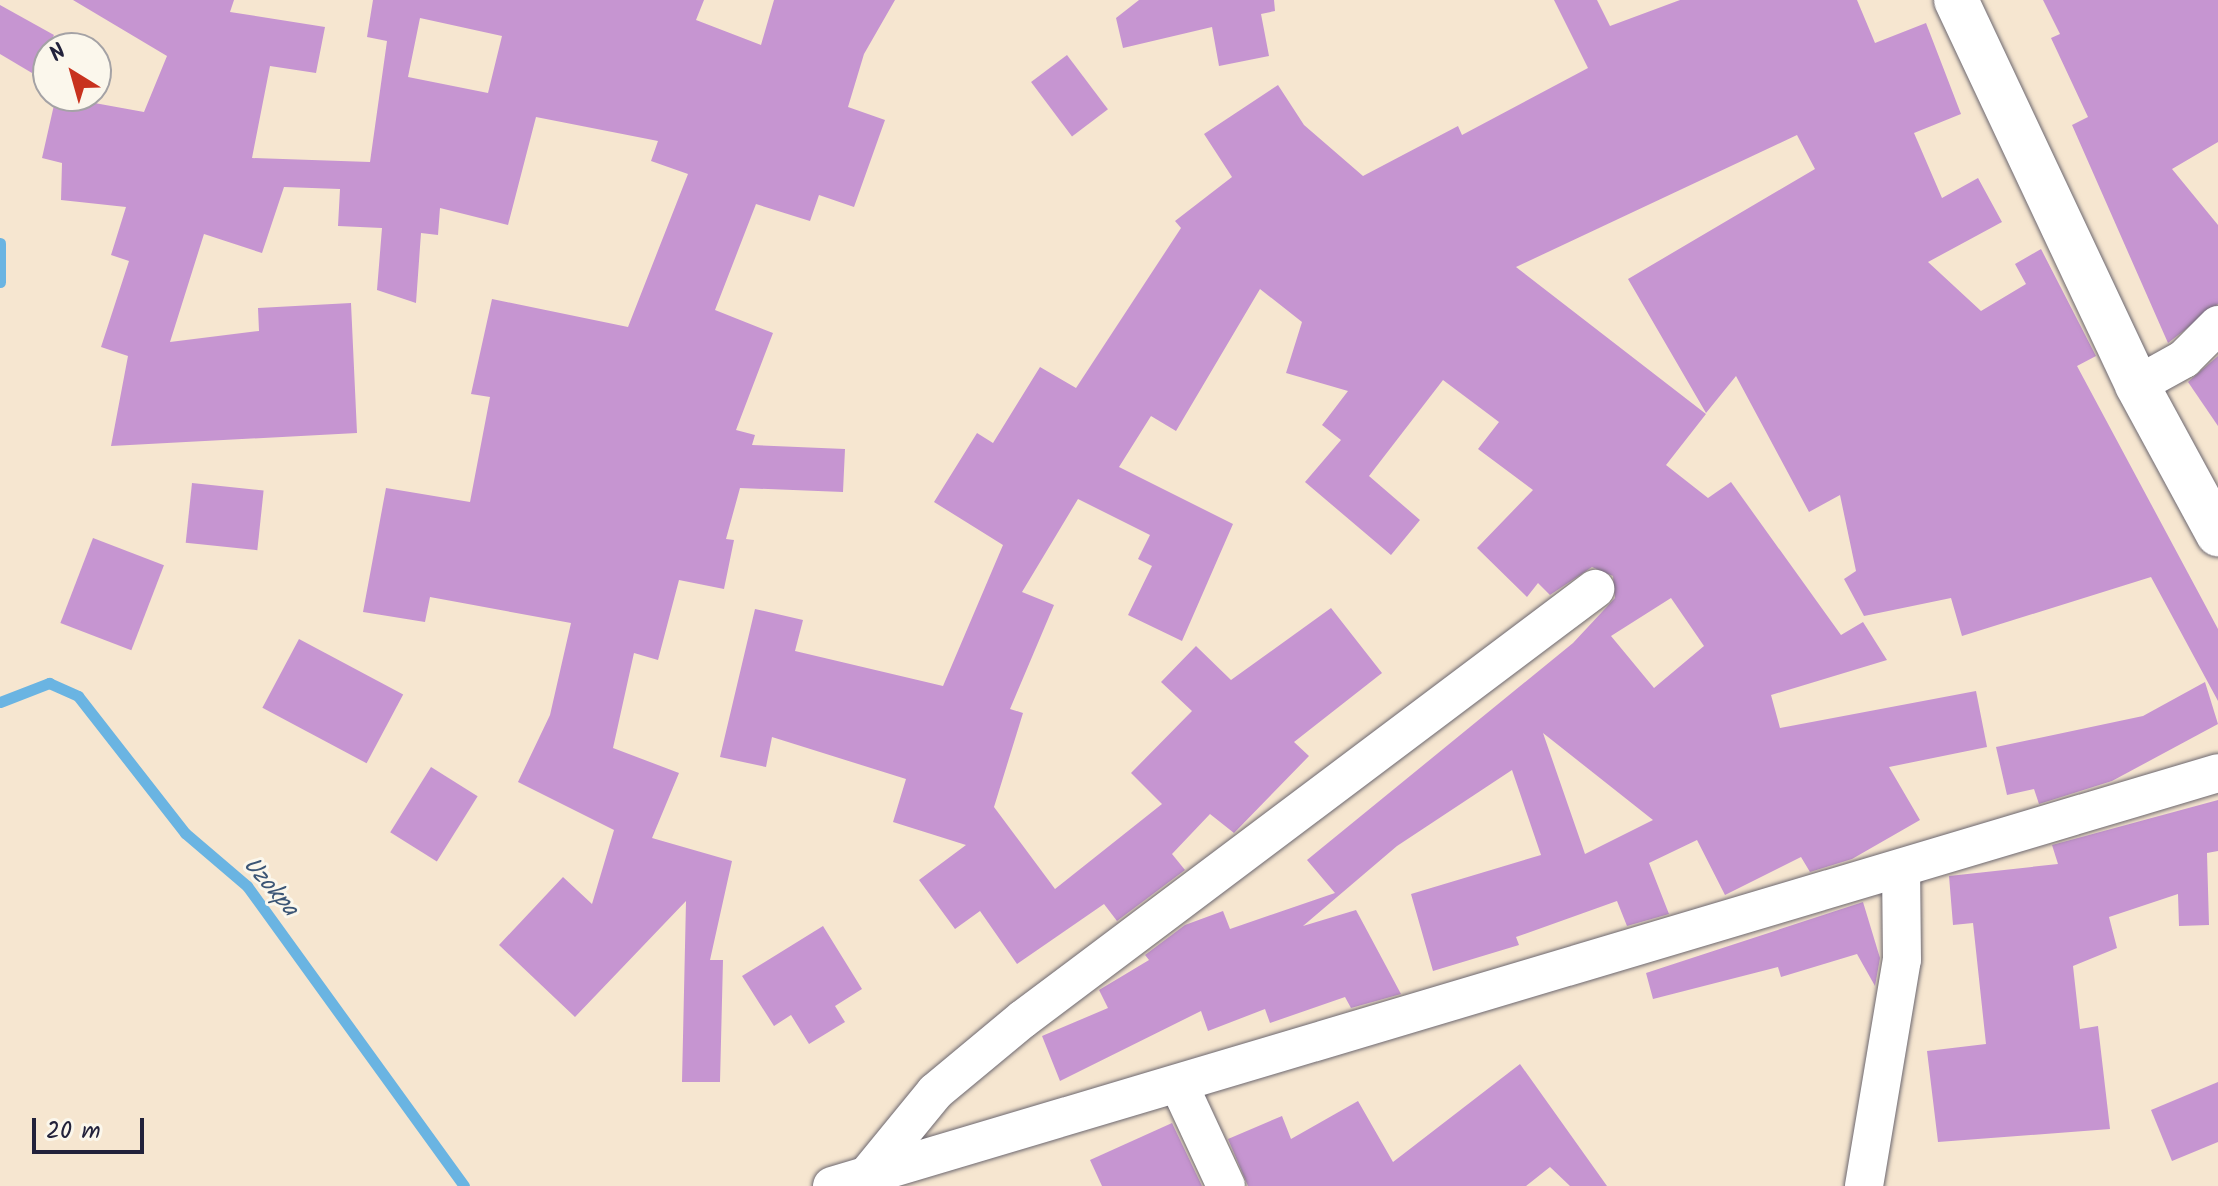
<!DOCTYPE html>
<style>
body{margin:0}
#map{position:relative;width:2218px;height:1186px;overflow:hidden;background:#f6e6d0;font-family:Kalam,sans-serif}
div>[style]{position:absolute}
.stream>*{height:11px;margin:-5.5px;padding:0 5.5px;transform-origin:5.5px;border-radius:5.5px;background:#6ab4e2}
.building>*{inset:0;background:#c695d1;transform-origin:0 0}
.roads{filter:drop-shadow(0 0 2px #6c676f) drop-shadow(0 0 2px #6c676f)}
.minor>*{height:38px;margin:-19px;padding:0 19px;transform-origin:19px;border-radius:19px;background:#fff}
.tertiary>*{height:44px;margin:-22px;padding:0 22px;transform-origin:22px;border-radius:22px;background:#fff}
span{translate:-50% -50%;white-space:nowrap;text-align:center;line-height:1.15;-webkit-text-stroke:6px #fbf7ec;paint-order:stroke}
.water-label{font-size:24px;color:#3b5575;font-style:italic}
.north{position:absolute;left:32px;top:32px;width:80px;height:80px;box-sizing:border-box;background:#fbf7ec;border:2px solid #a4a2a5;border-radius:50%;rotate:323deg;font-size:22px;font-weight:700;line-height:32px;text-align:center;color:#22223b}
.north::after{content:'';display:block;margin:auto;width:28px;height:36px;background:#c8321e;clip-path:polygon(50% 0,100% 100%,50% 72%,0 100%)}
.scale{position:absolute;left:32px;top:1118px;width:112px;height:36px;box-sizing:border-box;border:4px solid #22223b;border-top:0;padding-left:10px;font-size:24px;line-height:28px;white-space:nowrap;color:#22223b;-webkit-text-stroke:6px #fbf7ec;paint-order:stroke}
</style>
<div id="map">
<div class="stream">
<div style="left:0;top:243px;width:39px;rotate:90deg"></div>
<div style="left:0;top:702px;width:53px;rotate:-21.2deg"></div>
<div style="left:49px;top:683px;width:32px;rotate:24deg"></div>
<div style="left:78px;top:696px;width:174px;rotate:52deg"></div>
<div style="left:185px;top:833px;width:82px;rotate:40.5deg"></div>
<div style="left:247px;top:886px;width:370px;rotate:54.1deg"></div>
</div>
<div class="building">
<div style="clip-path:polygon(evenodd,73px 0,234px 0,230px 12px,325px 27px,316px 73px,270px 66px,252px 158px,370px 162px,387px 41px,367px 37px,373px 0,704px 0,696px 20px,761px 45px,774px 0,895px 0,864px 54px,848px 107px,885px 120px,854px 207px,819px 195px,810px 221px,756px 204px,715px 310px,773px 333px,736px 430px,755px 435px,752px 445px,845px 449px,843px 492px,740px 488px,726px 539px,734px 540px,724px 589px,679px 580px,658px 660px,634px 653px,613px 748px,679px 773px,652px 838px,732px 861px,710px 960px,723px 960px,720px 1082px,682px 1082px,686px 901px,575px 1017px,499px 945px,563px 877px,592px 904px,614px 830px,518px 782px,550px 715px,571px 623px,430px 597px,425px 622px,363px 612px,386px 488px,470px 502px,490px 397px,471px 394px,492px 299px,628px 327px,688px 174px,651px 161px,658px 141px,536px 117px,508px 225px,440px 208px,438px 235px,421px 233px,416px 303px,377px 290px,382px 228px,338px 226px,340px 189px,284px 187px,262px 253px,204px 234px,170px 342px,259px 331px,258px 308px,351px 303px,357px 433px,111px 446px,128px 356px,101px 347px,129px 261px,111px 255px,126px 207px,61px 200px,62px 163px,42px 158px,56px 96px,144px 112px,167px 56px,73px 0,420px 18px,502px 36px,488px 93px,408px 77px,420px 18px)"></div>
<div style="clip-path:polygon(1139px 0,1274px 0,1275px 11px,1261px 14px,1269px 56px,1219px 66px,1212px 27px,1123px 48px,1116px 18px)"></div>
<div style="clip-path:polygon(evenodd,1554px 0,1597px 0,1610px 26px,1680px 0,1857px 0,1875px 43px,1926px 23px,1961px 114px,1914px 133px,1942px 198px,1978px 178px,2002px 222px,1928px 262px,1981px 311px,2026px 284px,2015px 264px,2041px 249px,2096px 356px,2077px 366px,2218px 629px,2218px 701px,2151px 577px,1962px 636px,1951px 598px,1864px 616px,1844px 579px,1856px 571px,1840px 495px,1809px 512px,1736px 376px,1706px 413px,1628px 279px,1815px 169px,1797px 135px,1516px 267px,1706px 414px,1666px 465px,1708px 498px,1731px 482px,1841px 635px,1863px 622px,1887px 660px,1771px 695px,1780px 728px,1976px 691px,1987px 747px,1889px 767px,1920px 820px,1852px 859px,1810px 872px,1801px 857px,1725px 895px,1697px 840px,1649px 863px,1669px 914px,1627px 926px,1617px 901px,1516px 937px,1519px 945px,1433px 971px,1411px 894px,1541px 855px,1512px 770px,1397px 846px,1303px 926px,1356px 910px,1401px 994px,1351px 1008px,1345px 997px,1270px 1023px,1265px 1009px,1208px 1031px,1201px 1011px,1060px 1081px,1042px 1036px,1108px 1008px,1099px 990px,1149px 960px,1145px 955px,1185px 925px,1223px 911px,1230px 929px,1335px 893px,1307px 860px,1573px 643px,1615px 598px,1613px 576px,1592px 567px,1550px 595px,1538px 583px,1527px 597px,1477px 548px,1533px 490px,1478px 449px,1499px 422px,1443px 380px,1369px 476px,1420px 520px,1391px 555px,1305px 482px,1341px 440px,1322px 425px,1348px 391px,1286px 373px,1302px 322px,1260px 289px,1176px 431px,1151px 416px,1119px 467px,1233px 524px,1182px 641px,1128px 615px,1152px 566px,1138px 559px,1150px 535px,1078px 499px,1022px 592px,1054px 605px,1010px 709px,1023px 713px,994px 807px,1055px 889px,1162px 804px,1131px 773px,1192px 711px,1161px 682px,1196px 646px,1231px 680px,1331px 608px,1382px 673px,1294px 742px,1309px 756px,1234px 833px,1210px 814px,1172px 854px,1185px 870px,1117px 921px,1104px 904px,1017px 964px,980px 911px,955px 929px,919px 880px,966px 845px,893px 822px,906px 779px,772px 737px,766px 767px,720px 757px,755px 609px,803px 620px,795px 651px,943px 686px,1003px 545px,934px 502px,977px 433px,993px 443px,1040px 367px,1076px 388px,1181px 228px,1175px 221px,1232px 177px,1204px 134px,1278px 85px,1304px 125px,1363px 176px,1458px 126px,1462px 135px,1588px 68px,1554px 0,1671px 598px,1704px 646px,1654px 688px,1611px 636px,1671px 598px,1554px 0,1543px 733px,1653px 820px,1585px 854px,1543px 733px)"></div>
<div style="clip-path:polygon(2043px 0,2218px 0,2218px 142px,2172px 169px,2218px 225px,2218px 304px,2168px 343px,2072px 125px,2088px 117px,2051px 38px,2060px 34px)"></div>
<div style="clip-path:polygon(0 5px,54px 35px,32px 73px,0 54px)"></div>
<div style="left:1067px;top:55px;width:68px;height:45px;rotate:53deg"></div>
<div style="clip-path:polygon(2218px 356px,2218px 426px,2188px 382px)"></div>
<div style="left:192px;top:483px;width:72px;height:60px;rotate:6deg"></div>
<div style="left:93px;top:538px;width:76px;height:91px;rotate:21deg"></div>
<div style="left:299px;top:639px;width:118px;height:78px;rotate:28deg"></div>
<div style="clip-path:polygon(2205px 682px,2218px 724px,2112px 781px,2039px 804px,2034px 789px,2007px 795px,1996px 747px,2143px 716px)"></div>
<div style="left:431px;top:767px;width:55px;height:77px;rotate:32deg"></div>
<div style="clip-path:polygon(2218px 800px,2218px 851px,2207px 853px,2209px 925px,2179px 926px,2178px 894px,2109px 917px,2117px 948px,2073px 966px,2080px 1029px,2098px 1026px,2110px 1129px,1938px 1142px,1927px 1051px,1986px 1044px,1973px 923px,1953px 925px,1949px 876px,2058px 864px,2052px 845px)"></div>
<div style="clip-path:polygon(1863px 902px,1880px 958px,1875px 986px,1857px 954px,1781px 977px,1778px 967px,1653px 999px,1646px 973px)"></div>
<div style="clip-path:polygon(823px 926px,862px 989px,835px 1006px,845px 1022px,809px 1044px,791px 1015px,774px 1026px,742px 976px)"></div>
<div style="clip-path:polygon(1520px 1064px,1607px 1186px,1570px 1186px,1550px 1167px,1526px 1186px,1248px 1186px,1228px 1139px,1282px 1116px,1291px 1139px,1358px 1101px,1393px 1162px)"></div>
<div style="clip-path:polygon(2218px 1082px,2218px 1142px,2172px 1161px,2151px 1110px)"></div>
<div style="clip-path:polygon(1172px 1123px,1202px 1186px,1102px 1186px,1090px 1160px)"></div>
</div>
<div class="roads">
<div class="minor">
<div style="left:2137px;top:385px;width:54px;rotate:-29deg"></div>
<div style="left:2184px;top:359px;width:48px;rotate:-45deg"></div>
<div style="left:1180px;top:1087px;width:109px;rotate:65.1deg"></div>
<div style="left:868px;top:1174px;width:106px;rotate:-50.7deg"></div>
<div style="left:935px;top:1092px;width:114px;rotate:-39.7deg"></div>
<div style="left:1023px;top:1019px;width:716px;rotate:-36.93deg"></div>
<div style="left:832px;top:1186px;width:1446px;rotate:-16.59deg"></div>
<div style="left:1864px;top:1186px;width:229px;rotate:-80.5deg"></div>
<div style="left:1902px;top:960px;width:89px;rotate:-90.6deg"></div>
</div>
<div class="tertiary">
<div style="left:1956px;top:0;width:425px;rotate:64.8deg"></div>
<div style="left:2137px;top:385px;width:170px;rotate:61.5deg"></div>
</div>
</div>
<div class="water-label">
<span style="left:270px;top:887px;rotate:49deg">Uzokpa</span>
</div>
<div class="north">N</div>
<div class="scale">20 m</div>
</div>
